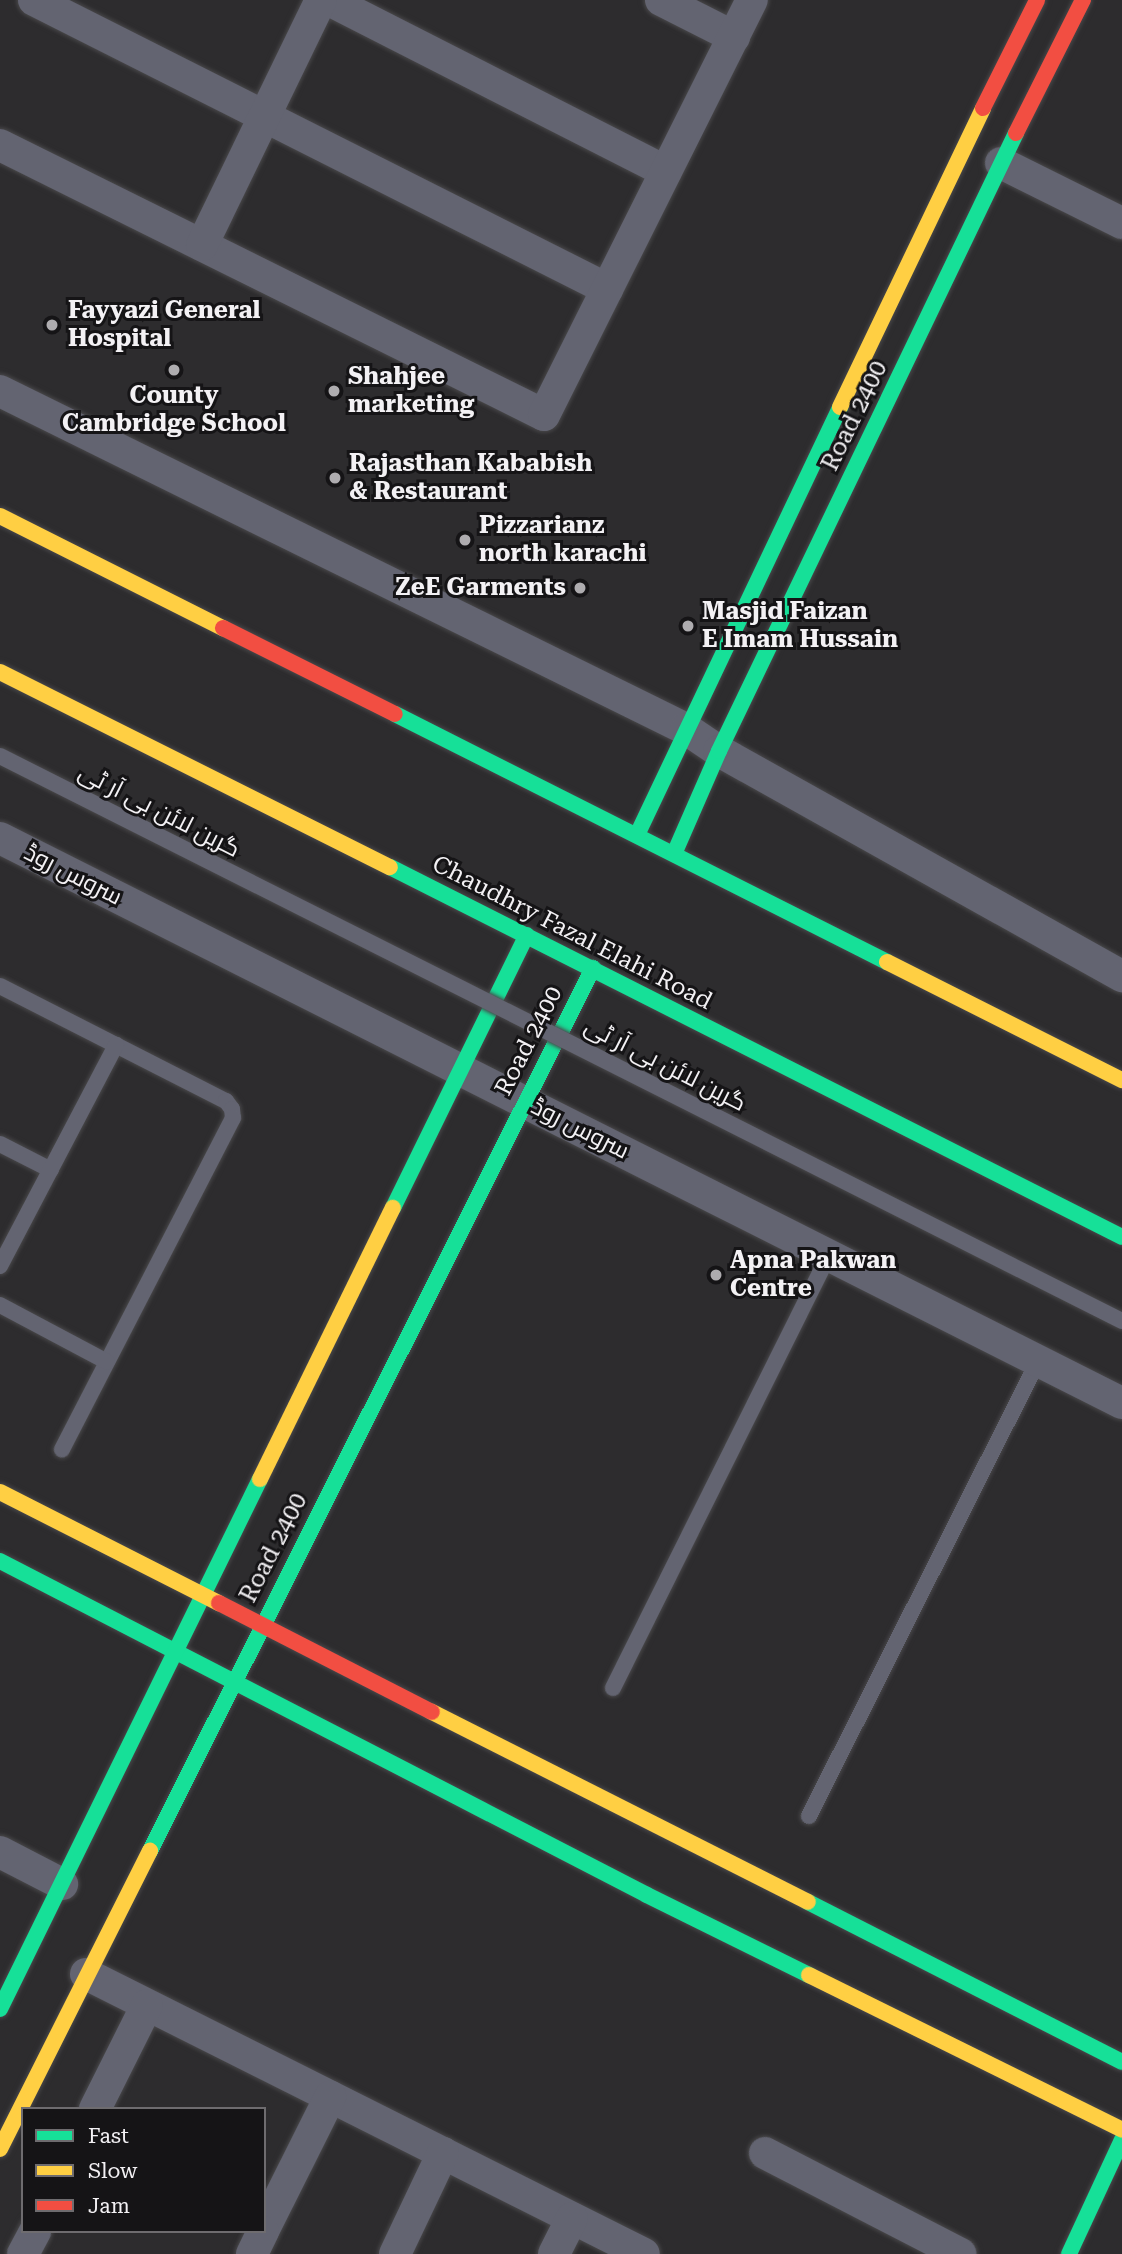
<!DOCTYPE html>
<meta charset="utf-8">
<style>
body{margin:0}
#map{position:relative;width:1122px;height:2254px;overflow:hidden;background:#2d2c2e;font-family:"Roboto Serif",Cairo,serif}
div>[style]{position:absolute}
.roads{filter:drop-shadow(0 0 2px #49484a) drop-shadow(0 0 2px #49484a)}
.lane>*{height:16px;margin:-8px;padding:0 8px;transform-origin:8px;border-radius:8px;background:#636471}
.street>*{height:32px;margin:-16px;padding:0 16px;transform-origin:16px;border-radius:16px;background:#636471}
.fast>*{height:16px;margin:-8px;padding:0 8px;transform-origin:8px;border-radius:8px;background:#16e098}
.slow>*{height:16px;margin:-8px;padding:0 8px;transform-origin:8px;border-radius:8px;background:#ffcf43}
.jam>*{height:16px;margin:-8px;padding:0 8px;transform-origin:8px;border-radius:8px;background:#f24e42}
.bridges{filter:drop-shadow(0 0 2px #49484a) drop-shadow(0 0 2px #49484a)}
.lane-bridge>*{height:16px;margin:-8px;padding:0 8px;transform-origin:8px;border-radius:8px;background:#636471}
.dots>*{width:19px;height:19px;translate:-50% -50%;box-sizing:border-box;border:4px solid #151416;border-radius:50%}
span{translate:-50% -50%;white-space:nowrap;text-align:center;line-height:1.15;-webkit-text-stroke:6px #151416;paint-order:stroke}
.poi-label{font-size:24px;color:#f3f1f4;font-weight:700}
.left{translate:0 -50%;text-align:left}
.right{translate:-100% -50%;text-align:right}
.street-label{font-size:24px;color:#f3f1f4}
.legend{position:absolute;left:21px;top:2107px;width:245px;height:126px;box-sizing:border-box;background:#151416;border:2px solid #6e6c6f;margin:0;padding:9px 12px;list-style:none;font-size:21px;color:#f3f1f4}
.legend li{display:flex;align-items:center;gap:14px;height:35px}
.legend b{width:35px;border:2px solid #6e6c6f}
</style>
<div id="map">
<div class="roads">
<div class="lane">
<div style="left:0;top:986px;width:254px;rotate:27deg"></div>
<div style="left:226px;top:1101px;width:10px;rotate:53deg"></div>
<div style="left:232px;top:1109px;width:9px;rotate:84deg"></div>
<div style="left:233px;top:1118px;width:373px;rotate:117.3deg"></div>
<div style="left:0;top:1144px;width:57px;rotate:27deg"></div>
<div style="left:0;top:1266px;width:250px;rotate:-62.3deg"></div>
<div style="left:0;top:1305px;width:121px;rotate:28deg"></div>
<div style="left:613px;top:1688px;width:484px;rotate:-63.5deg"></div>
<div style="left:809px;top:1816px;width:509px;rotate:-63.28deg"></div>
</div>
<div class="street">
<div style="left:34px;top:0;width:642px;rotate:26.76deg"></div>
<div style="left:329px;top:0;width:378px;rotate:27deg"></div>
<div style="left:661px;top:0;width:82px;rotate:26.9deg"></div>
<div style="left:0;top:145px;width:607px;rotate:26.4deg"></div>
<div style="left:544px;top:415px;width:464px;rotate:-63.4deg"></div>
<div style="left:1001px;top:163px;width:135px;rotate:26.4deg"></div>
<div style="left:202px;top:245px;width:272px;rotate:-64.1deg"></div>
<div style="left:0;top:391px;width:765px;rotate:26.23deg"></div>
<div style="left:686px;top:729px;width:40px;rotate:34deg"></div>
<div style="left:719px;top:751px;width:462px;rotate:29.2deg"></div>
<div style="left:0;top:838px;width:1256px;rotate:26.73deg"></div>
<div style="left:0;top:1852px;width:70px;rotate:27.3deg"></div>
<div style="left:86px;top:1974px;width:624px;rotate:26.65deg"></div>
<div style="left:95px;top:2109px;width:116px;rotate:-63.4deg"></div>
<div style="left:765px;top:2153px;width:220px;rotate:27.3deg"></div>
<div style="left:264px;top:2229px;width:148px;rotate:-63.4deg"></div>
<div style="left:23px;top:2254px;width:26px;rotate:-62deg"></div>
<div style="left:252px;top:2254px;width:25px;rotate:-64deg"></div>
<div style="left:395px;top:2254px;width:112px;rotate:-64.6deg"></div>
<div style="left:554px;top:2254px;width:40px;rotate:-63.4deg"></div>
</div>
<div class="fast">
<div style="left:395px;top:714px;width:551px;rotate:26.75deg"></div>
<div style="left:637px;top:835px;width:474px;rotate:-64.6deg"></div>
<div style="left:674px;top:854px;width:112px;rotate:-66.4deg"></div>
<div style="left:719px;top:751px;width:686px;rotate:-64.33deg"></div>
<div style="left:390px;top:867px;width:820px;rotate:26.81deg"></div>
<div style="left:393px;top:1208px;width:304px;rotate:-63.9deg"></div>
<div style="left:0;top:1561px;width:728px;rotate:27.3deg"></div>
<div style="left:647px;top:1895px;width:181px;rotate:26.3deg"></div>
<div style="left:150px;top:1851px;width:988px;rotate:-63.36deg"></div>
<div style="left:808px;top:1902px;width:352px;rotate:27deg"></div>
<div style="left:0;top:2009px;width:590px;rotate:-63.87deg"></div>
<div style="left:1069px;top:2254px;width:126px;rotate:-65.1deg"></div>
</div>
<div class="slow">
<div style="left:840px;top:407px;width:331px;rotate:-64.4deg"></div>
<div style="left:0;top:516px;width:250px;rotate:26.7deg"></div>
<div style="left:0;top:672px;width:436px;rotate:26.6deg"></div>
<div style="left:887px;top:962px;width:263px;rotate:26.7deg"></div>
<div style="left:260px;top:1479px;width:302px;rotate:-63.9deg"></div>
<div style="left:0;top:1492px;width:246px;rotate:26.9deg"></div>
<div style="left:432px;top:1712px;width:421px;rotate:26.8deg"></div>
<div style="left:809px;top:1975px;width:349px;rotate:26.3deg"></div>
<div style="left:0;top:2149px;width:334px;rotate:-63.3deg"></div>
</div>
<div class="jam">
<div style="left:983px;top:108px;width:121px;rotate:-63.4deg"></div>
<div style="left:1016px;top:133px;width:149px;rotate:-63.3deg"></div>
<div style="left:223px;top:628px;width:192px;rotate:26.6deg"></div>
<div style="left:219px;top:1603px;width:239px;rotate:27.1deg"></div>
</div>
</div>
<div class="bridges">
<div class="lane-bridge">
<div style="left:0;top:756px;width:1256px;rotate:26.73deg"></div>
</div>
</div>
<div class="dots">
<div style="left:52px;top:325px;background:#aeacaf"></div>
<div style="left:174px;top:370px;background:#aeacaf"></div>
<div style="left:334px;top:391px;background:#aeacaf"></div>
<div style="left:335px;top:478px;background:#aeacaf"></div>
<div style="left:465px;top:540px;background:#aeacaf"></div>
<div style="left:580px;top:588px;background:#aeacaf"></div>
<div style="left:688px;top:626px;background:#aeacaf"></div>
<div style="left:716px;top:1275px;background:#aeacaf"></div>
</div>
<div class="poi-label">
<span class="left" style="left:68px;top:325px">Fayyazi General<br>Hospital</span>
<span class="left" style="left:348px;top:391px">Shahjee<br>marketing</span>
<span style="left:174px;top:410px">County<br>Cambridge School</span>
<span class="left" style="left:349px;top:478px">Rajasthan Kababish<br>&amp; Restaurant</span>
<span class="left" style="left:479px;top:540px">Pizzarianz<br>north karachi</span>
<span class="right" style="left:566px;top:588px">ZeE Garments</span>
<span class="left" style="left:702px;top:626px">Masjid Faizan<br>E Imam Hussain</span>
<span class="left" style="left:730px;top:1275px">Apna Pakwan<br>Centre</span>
</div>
<div class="street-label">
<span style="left:855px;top:416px;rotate:-64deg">Road 2400</span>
<span style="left:159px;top:811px;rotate:27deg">گرین لائن بی آر ٹی</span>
<span style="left:73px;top:875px;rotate:27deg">سروس روڈ</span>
<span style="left:572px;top:933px;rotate:27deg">Chaudhry Fazal Elahi Road</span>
<span style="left:529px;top:1041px;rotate:-63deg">Road 2400</span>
<span style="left:665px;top:1065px;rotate:27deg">گرین لائن بی آر ٹی</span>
<span style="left:580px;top:1129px;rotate:27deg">سروس روڈ</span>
<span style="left:274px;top:1548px;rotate:-63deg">Road 2400</span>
</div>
<ul class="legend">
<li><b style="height:9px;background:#16e098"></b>Fast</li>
<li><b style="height:9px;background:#ffcf43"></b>Slow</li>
<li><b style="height:9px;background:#f24e42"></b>Jam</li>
</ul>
</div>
